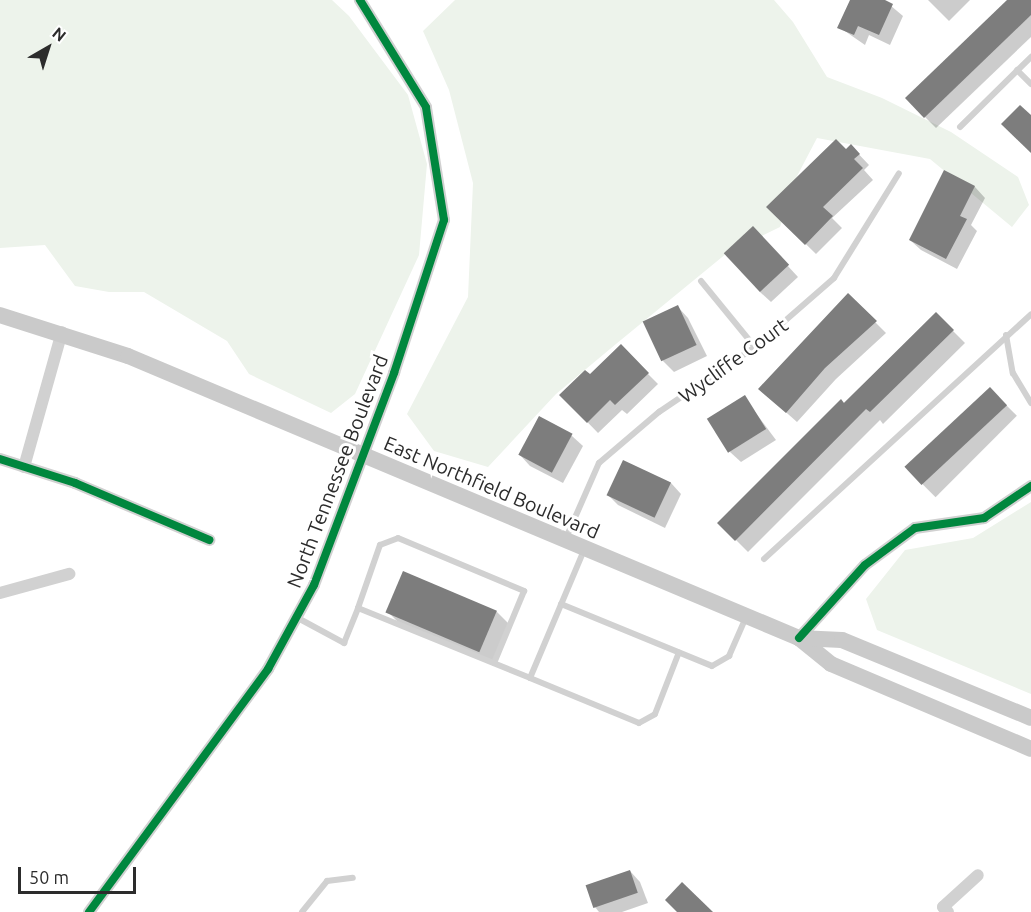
<!DOCTYPE html>
<style>
body{margin:0}
#map{position:relative;width:1031px;height:912px;overflow:hidden;background:#fff;font-family:Ubuntu,sans-serif}
div>[style]{position:absolute}
.green>*{inset:0;background:#edf3eb}
.shadow>*{inset:0;background:#0003;transform-origin:0 0}
.building>*{inset:0;background:#7d7d7d;transform-origin:0 0}
.lane>*{height:6px;margin:-3px;padding:0 3px;transform-origin:3px;border-radius:3px;background:#d1d1d1}
.street>*{height:12px;margin:-6px;padding:0 6px;transform-origin:6px;border-radius:6px;background:#d1d1d1}
.secondary>*{height:16px;margin:-8px;padding:0 8px;transform-origin:8px;border-radius:8px;background:#cacaca}
.cycleway>*{height:8px;margin:-4px;padding:0 4px;transform-origin:4px;border-radius:4px;background:#00873e}
span{translate:-50% -50%;white-space:nowrap;text-align:center;line-height:1.15;-webkit-text-stroke:6px #fff;paint-order:stroke}
.street-label{font-size:20px;color:#2c2c2c}
.north{position:absolute;left:18px;top:18px;width:60px;height:60px;-webkit-text-stroke:4px #fff;paint-order:stroke;rotate:39deg;font-size:16px;font-weight:700;line-height:24px;text-align:center;color:#2c2c2c}
.north::after{content:'';display:block;margin:auto;width:21px;height:27px;background:#2c2c2c;clip-path:polygon(50% 0,100% 100%,50% 72%,0 100%)}
.scale{position:absolute;left:18px;top:867px;width:118px;height:27px;box-sizing:border-box;border:3px solid #2c2c2c;border-top:0;padding-left:8px;font-size:18px;line-height:21px;white-space:nowrap;color:#2c2c2c;-webkit-text-stroke:4px #fff;paint-order:stroke}
</style>
<div id="map">
<div class="green">
<div style="clip-path:polygon(0 0,332px 0,349px 16px,408px 95px,427px 164px,419px 255px,355px 394px,331px 413px,249px 374px,227px 341px,144px 292px,109px 292px,75px 286px,45px 245px,0 248px)"></div>
<div style="clip-path:polygon(455px 0,774px 0,793px 22px,827px 77px,882px 98px,951px 132px,1018px 177px,1029px 205px,1012px 227px,930px 159px,817px 138px,795px 180px,780px 227px,727px 253px,616px 344px,556px 394px,488px 467px,434px 451px,407px 414px,468px 297px,473px 183px,449px 90px,423px 31px)"></div>
<div style="clip-path:polygon(1031px 502px,1031px 694px,877px 630px,866px 599px,905px 550px,973px 538px)"></div>
</div>
<div class="shadow">
<div style="clip-path:polygon(851px 0,884px 0,903px 16px,890px 45px,869px 35px,865px 45px,839px 27px)"></div>
<div style="clip-path:polygon(928px 0,970px 0,949px 21px)"></div>
<div style="clip-path:polygon(1010px 0,1031px 0,1031px 37px,936px 128px,907px 99px)"></div>
<div style="clip-path:polygon(851px 146px,869px 165px,864px 170px,873px 180px,832px 218px,842px 228px,816px 254px,768px 207px)"></div>
<div style="clip-path:polygon(945px 172px,975px 187px,985px 198px,971px 225px,977px 231px,957px 269px,921px 250px,910px 240px)"></div>
<div style="clip-path:polygon(763px 239px,798px 277px,771px 302px,760px 292px)"></div>
<div style="clip-path:polygon(848px 295px,886px 333px,836px 379px,797px 422px,771px 399px)"></div>
<div style="clip-path:polygon(678px 307px,688px 318px,707px 356px,674px 372px,663px 361px)"></div>
<div style="clip-path:polygon(936px 314px,965px 343px,883px 424px,880px 420px,748px 552px,719px 523px)"></div>
<div style="clip-path:polygon(621px 347px,658px 384px,627px 414px,622px 410px,598px 433px,561px 395px,590px 376px)"></div>
<div style="left:990px;top:389px;width:38px;height:115px;rotate:45deg"></div>
<div style="clip-path:polygon(744px 397px,776px 440px,741px 462px,730px 452px)"></div>
<div style="clip-path:polygon(539px 418px,572px 436px,583px 446px,563px 483px,530px 466px,520px 455px)"></div>
<div style="clip-path:polygon(623px 462px,671px 483px,681px 494px,665px 528px,618px 505px,608px 495px)"></div>
<div style="clip-path:polygon(496px 611px,510px 625px,494px 664px,402px 626px,388px 612px)"></div>
<div style="clip-path:polygon(630px 871px,640px 882px,648px 903px,622px 912px,599px 912px,595px 907px)"></div>
</div>
<div class="building">
<div style="clip-path:polygon(850px 0,885px 0,893px 4px,879px 35px,858px 26px,854px 35px,837px 28px)"></div>
<div style="clip-path:polygon(1007px 0,1031px 0,1031px 15px,924px 118px,905px 98px)"></div>
<div style="clip-path:polygon(1020px 105px,1031px 115px,1031px 153px,1001px 124px)"></div>
<div style="clip-path:polygon(836px 139px,846px 149px,851px 144px,860px 154px,854px 159px,863px 168px,823px 207px,833px 216px,805px 245px,766px 207px)"></div>
<div style="clip-path:polygon(944px 170px,975px 186px,960px 216px,967px 219px,946px 259px,909px 240px)"></div>
<div style="left:753px;top:226px;width:53px;height:40px;rotate:47deg"></div>
<div style="clip-path:polygon(848px 293px,877px 321px,825px 368px,786px 413px,758px 389px)"></div>
<div style="left:678px;top:305px;width:44px;height:39px;rotate:65deg"></div>
<div style="clip-path:polygon(936px 312px,954px 330px,870px 412px,866px 409px,735px 541px,717px 523px,841px 399px,844px 403px)"></div>
<div style="clip-path:polygon(621px 344px,649px 373px,615px 405px,610px 400px,587px 423px,559px 395px,585px 370px,590px 374px)"></div>
<div style="left:990px;top:387px;width:25px;height:117px;rotate:47deg"></div>
<div style="left:745px;top:395px;width:40px;height:45px;rotate:58deg"></div>
<div style="left:539px;top:416px;width:38px;height:44px;rotate:28deg"></div>
<div style="left:623px;top:460px;width:53px;height:39px;rotate:25deg"></div>
<div style="left:403px;top:571px;width:102px;height:45px;rotate:23deg"></div>
<div style="left:630px;top:870px;width:24px;height:47px;rotate:71deg"></div>
<div style="clip-path:polygon(682px 882px,713px 912px,677px 912px,665px 900px)"></div>
</div>
<div class="lane">
<div style="left:1017px;top:70px;width:20px;rotate:45deg"></div>
<div style="left:960px;top:127px;width:100px;rotate:-44.6deg"></div>
<div style="left:701px;top:281px;width:85px;rotate:50.7deg"></div>
<div style="left:1006px;top:335px;width:39px;rotate:80deg"></div>
<div style="left:1013px;top:373px;width:35px;rotate:59deg"></div>
<div style="left:566px;top:538px;width:82px;rotate:-66.3deg"></div>
<div style="left:599px;top:463px;width:79px;rotate:-40.4deg"></div>
<div style="left:659px;top:412px;width:116px;rotate:-34.1deg"></div>
<div style="left:755px;top:347px;width:105px;rotate:-41.1deg"></div>
<div style="left:834px;top:278px;width:123px;rotate:-58.2deg"></div>
<div style="left:764px;top:559px;width:362px;rotate:-42.5deg"></div>
<div style="left:561px;top:604px;width:163px;rotate:22.3deg"></div>
<div style="left:712px;top:666px;width:20px;rotate:-30deg"></div>
<div style="left:729px;top:656px;width:43px;rotate:-66.4deg"></div>
<div style="left:358px;top:608px;width:67px;rotate:-70.8deg"></div>
<div style="left:380px;top:545px;width:19px;rotate:-21deg"></div>
<div style="left:398px;top:538px;width:137px;rotate:22.8deg"></div>
<div style="left:524px;top:591px;width:78px;rotate:112.6deg"></div>
<div style="left:296px;top:617px;width:55px;rotate:28.4deg"></div>
<div style="left:344px;top:643px;width:38px;rotate:-68deg"></div>
<div style="left:358px;top:608px;width:186px;rotate:22.1deg"></div>
<div style="left:530px;top:678px;width:139px;rotate:-67.1deg"></div>
<div style="left:530px;top:678px;width:118px;rotate:22.4deg"></div>
<div style="left:639px;top:723px;width:18px;rotate:-29deg"></div>
<div style="left:655px;top:714px;width:66px;rotate:-68.8deg"></div>
<div style="left:302px;top:912px;width:40px;rotate:-51deg"></div>
<div style="left:327px;top:881px;width:26px;rotate:-7deg"></div>
</div>
<div class="street">
<div style="left:0;top:459px;width:79px;rotate:17.7deg"></div>
<div style="left:75px;top:483px;width:146px;rotate:23deg"></div>
<div style="left:24px;top:467px;width:140px;rotate:-74.3deg"></div>
<div style="left:0;top:593px;width:72px;rotate:-15.4deg"></div>
<div style="left:799px;top:638px;width:98px;rotate:-47.9deg"></div>
<div style="left:865px;top:565px;width:62px;rotate:-36.5deg"></div>
<div style="left:915px;top:528px;width:70px;rotate:-8.2deg"></div>
<div style="left:984px;top:518px;width:57px;rotate:-34.2deg"></div>
<div style="left:89px;top:912px;width:302px;rotate:-53.6deg"></div>
<div style="left:268px;top:669px;width:96px;rotate:-61.3deg"></div>
<div style="left:314px;top:585px;width:227px;rotate:-69.3deg"></div>
<div style="left:394px;top:373px;width:161px;rotate:-71.9deg"></div>
<div style="left:444px;top:220px;width:114px;rotate:-99.1deg"></div>
<div style="left:426px;top:107px;width:126px;rotate:-121.7deg"></div>
<div style="left:948px;top:912px;width:7px;rotate:-135deg"></div>
<div style="left:943px;top:907px;width:47px;rotate:-42.4deg"></div>
</div>
<div class="secondary">
<div style="left:0;top:315px;width:134px;rotate:17.8deg"></div>
<div style="left:128px;top:356px;width:728px;rotate:22.8deg"></div>
<div style="left:799px;top:638px;width:41px;rotate:39.1deg"></div>
<div style="left:831px;top:664px;width:217px;rotate:23deg"></div>
<div style="left:799px;top:638px;width:43px;rotate:2.7deg"></div>
<div style="left:842px;top:640px;width:204px;rotate:22.4deg"></div>
</div>
<div class="cycleway">
<div style="left:0;top:459px;width:79px;rotate:17.7deg"></div>
<div style="left:75px;top:483px;width:146px;rotate:23deg"></div>
<div style="left:799px;top:638px;width:98px;rotate:-47.9deg"></div>
<div style="left:865px;top:565px;width:62px;rotate:-36.5deg"></div>
<div style="left:915px;top:528px;width:70px;rotate:-8.2deg"></div>
<div style="left:984px;top:518px;width:57px;rotate:-34.2deg"></div>
<div style="left:89px;top:912px;width:302px;rotate:-53.6deg"></div>
<div style="left:268px;top:669px;width:96px;rotate:-61.3deg"></div>
<div style="left:314px;top:585px;width:227px;rotate:-69.3deg"></div>
<div style="left:394px;top:373px;width:161px;rotate:-71.9deg"></div>
<div style="left:444px;top:220px;width:114px;rotate:-99.1deg"></div>
<div style="left:426px;top:107px;width:126px;rotate:-121.7deg"></div>
</div>
<div class="street-label">
<span style="left:733px;top:360px;rotate:-36deg">Wycliffe Court</span>
<span style="left:337px;top:471px;rotate:-69deg">North Tennessee Boulevard</span>
<span style="left:492px;top:487px;rotate:23deg">East Northfield Boulevard</span>
</div>
<div class="north">N</div>
<div class="scale">50 m</div>
</div>
